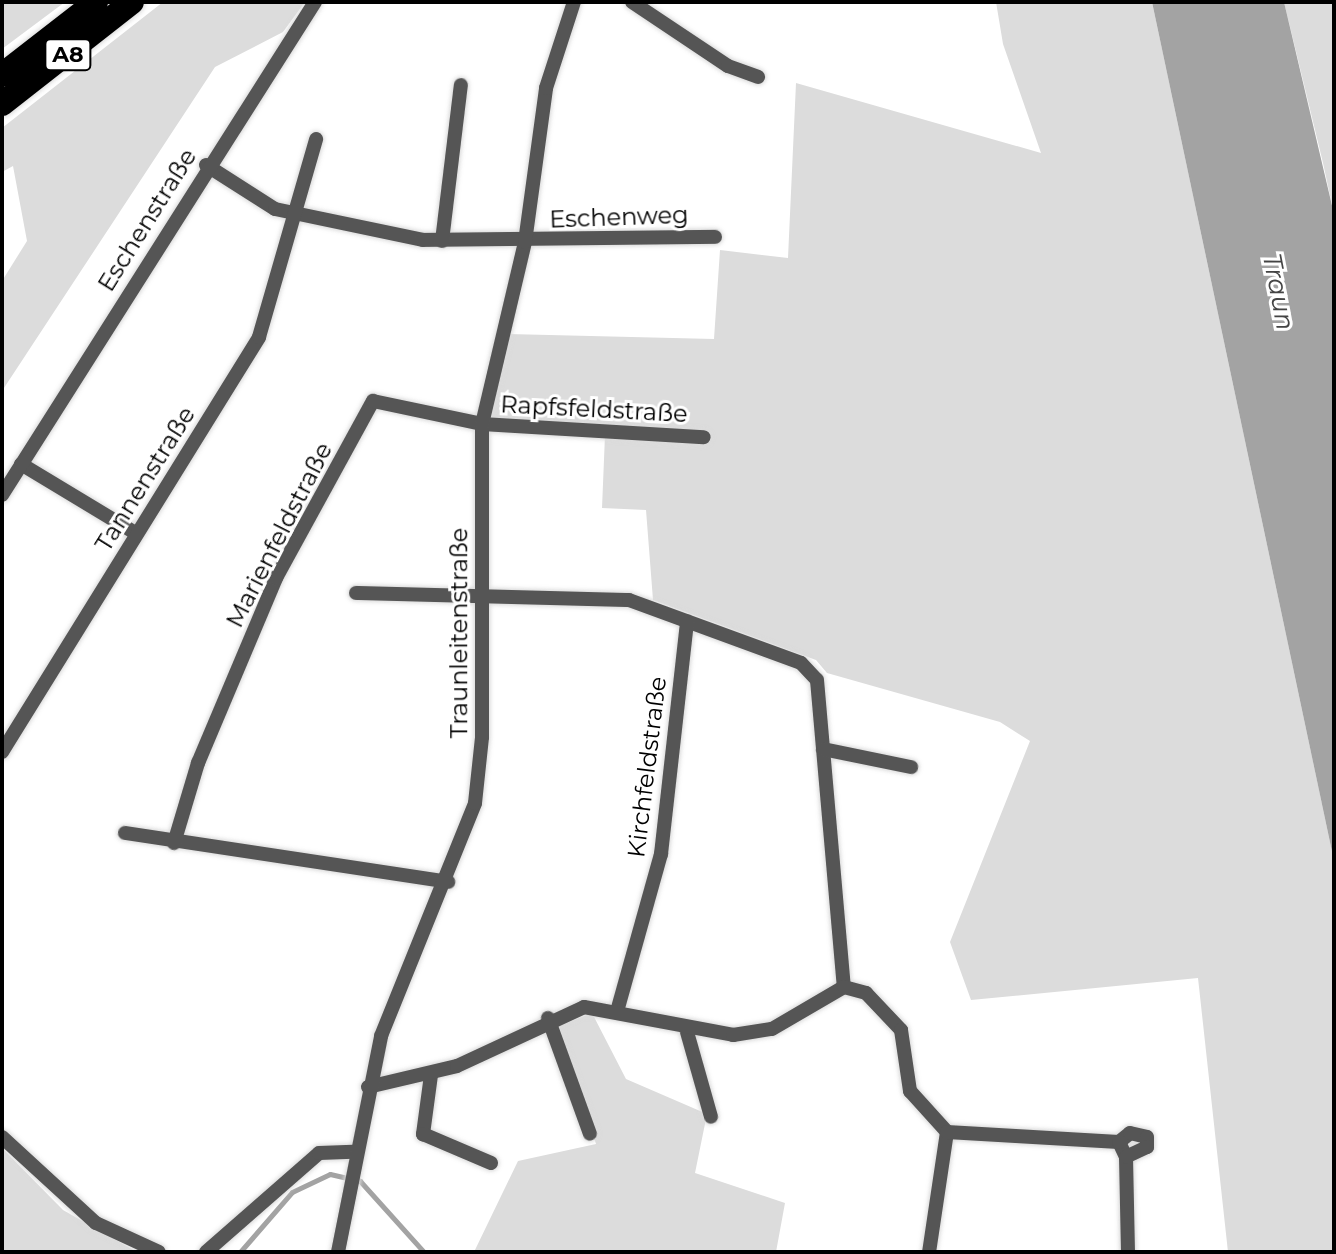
<!DOCTYPE html>
<meta charset="utf-8">
<style>
body{margin:0}
#map{position:relative;width:1336px;height:1254px;overflow:hidden;background:#fff;font-family:Montserrat,sans-serif}
div>[style]{position:absolute}
.green>*{inset:0;background:#dcdcdc}
.water>*{inset:0;background:#a3a3a3}
.stream>*{height:5px;margin:-2.5px;padding:0 2.5px;transform-origin:2.5px;border-radius:2.5px;background:#a3a3a3}
.roads{filter:drop-shadow(0 0 2px #dbdbdb) drop-shadow(0 0 2px #dbdbdb)}
.street>*{height:14px;margin:-7px;padding:0 7px;transform-origin:7px;border-radius:7px;background:#555}
.highway>*{height:24px;margin:-12px;padding:0 12px;transform-origin:12px;border-radius:12px;background:#000}
span{translate:-50% -50%;white-space:nowrap;text-align:center;line-height:1.15;-webkit-text-stroke:6px #fff;paint-order:stroke}
.shield-label span{padding:2px 6px;background:#fff;border:2px solid;border-radius:6px;-webkit-text-stroke-width:0}
.shield-label{font-size:22px;color:#000;font-weight:700}
.street-label{font-size:24px;color:#000}
.water-label{font-size:26px;color:#444;font-style:italic}
.frame{position:absolute;inset:0;border:4px solid #000;pointer-events:none}
</style>
<div id="map">
<div class="green">
<div style="clip-path:polygon(2px 2px,65px 2px,2px 49px)"></div>
<div style="clip-path:polygon(163px 2px,305px 2px,283px 32px,215px 67px,2px 391px,2px 281px,27px 241px,13px 166px,2px 172px,2px 128px)"></div>
<div style="clip-path:polygon(996px 2px,1152px 2px,1334px 861px,1334px 1252px,1228px 1252px,1198px 978px,971px 1000px,950px 942px,1030px 741px,1000px 722px,827px 673px,816px 660px,653px 600px,646px 510px,602px 508px,605px 435px,489px 423px,508px 334px,714px 339px,720px 250px,788px 258px,796px 83px,1041px 153px,1003px 44px)"></div>
<div style="clip-path:polygon(1284px 2px,1334px 2px,1334px 214px,1323px 163px)"></div>
<div style="clip-path:polygon(592px 1013px,626px 1079px,707px 1114px,695px 1173px,785px 1203px,776px 1252px,474px 1252px,518px 1161px,596px 1144px,559px 1026px)"></div>
<div style="clip-path:polygon(2px 1148px,63px 1210px,137px 1252px,2px 1252px)"></div>
</div>
<div class="water">
<div style="clip-path:polygon(1152px 2px,1284px 2px,1334px 214px,1334px 861px)"></div>
</div>
<div class="stream">
<div style="left:240px;top:1252px;width:79px;rotate:-49.1deg"></div>
<div style="left:292px;top:1192px;width:42px;rotate:-25.3deg"></div>
<div style="left:330px;top:1174px;width:31px;rotate:13deg"></div>
<div style="left:360px;top:1181px;width:96px;rotate:48deg"></div>
</div>
<div class="roads">
<div class="street">
<div style="left:632px;top:2px;width:115px;rotate:33.7deg"></div>
<div style="left:728px;top:66px;width:32px;rotate:20deg"></div>
<div style="left:206px;top:165px;width:82px;rotate:32.5deg"></div>
<div style="left:275px;top:209px;width:151px;rotate:11.8deg"></div>
<div style="left:423px;top:240px;width:292px;rotate:-0.6deg"></div>
<div style="left:442px;top:241px;width:157px;rotate:-83.1deg"></div>
<div style="left:21px;top:464px;width:135px;rotate:31.1deg"></div>
<div style="left:2px;top:495px;width:584px;rotate:-57.59deg"></div>
<div style="left:356px;top:593px;width:273px;rotate:1.5deg"></div>
<div style="left:629px;top:600px;width:183px;rotate:20.1deg"></div>
<div style="left:801px;top:663px;width:23px;rotate:47deg"></div>
<div style="left:817px;top:680px;width:308px;rotate:85deg"></div>
<div style="left:823px;top:749px;width:90px;rotate:11.6deg"></div>
<div style="left:2px;top:752px;width:488px;rotate:-58.2deg"></div>
<div style="left:259px;top:337px;width:206px;rotate:-73.9deg"></div>
<div style="left:125px;top:833px;width:327px;rotate:8.6deg"></div>
<div style="left:174px;top:843px;width:84px;rotate:-73.3deg"></div>
<div style="left:198px;top:763px;width:201px;rotate:-67.1deg"></div>
<div style="left:276px;top:578px;width:202px;rotate:-61.3deg"></div>
<div style="left:373px;top:401px;width:111px;rotate:11.9deg"></div>
<div style="left:482px;top:424px;width:222px;rotate:3.4deg"></div>
<div style="left:618px;top:1008px;width:160px;rotate:-74.4deg"></div>
<div style="left:661px;top:854px;width:234px;rotate:-83.6deg"></div>
<div style="left:548px;top:1018px;width:123px;rotate:70.1deg"></div>
<div style="left:687px;top:1032px;width:88px;rotate:74.2deg"></div>
<div style="left:431px;top:1075px;width:60px;rotate:97.7deg"></div>
<div style="left:423px;top:1134px;width:74px;rotate:23.1deg"></div>
<div style="left:368px;top:1087px;width:91px;rotate:-13.3deg"></div>
<div style="left:457px;top:1066px;width:140px;rotate:-24.9deg"></div>
<div style="left:584px;top:1007px;width:152px;rotate:10.6deg"></div>
<div style="left:733px;top:1035px;width:39px;rotate:-9deg"></div>
<div style="left:772px;top:1029px;width:83px;rotate:-30.3deg"></div>
<div style="left:844px;top:987px;width:23px;rotate:15deg"></div>
<div style="left:866px;top:993px;width:51px;rotate:46.6deg"></div>
<div style="left:901px;top:1030px;width:62px;rotate:81.6deg"></div>
<div style="left:910px;top:1091px;width:55px;rotate:47.9deg"></div>
<div style="left:947px;top:1132px;width:121px;rotate:98.5deg"></div>
<div style="left:947px;top:1132px;width:172px;rotate:3.3deg"></div>
<div style="left:1119px;top:1142px;width:17px;rotate:65deg"></div>
<div style="left:1126px;top:1157px;width:95px;rotate:88.8deg"></div>
<div style="left:2px;top:1137px;width:127px;rotate:42.5deg"></div>
<div style="left:96px;top:1223px;width:69px;rotate:24.7deg"></div>
<div style="left:1119px;top:1142px;width:14px;rotate:-39deg"></div>
<div style="left:1130px;top:1133px;width:17px;rotate:13deg"></div>
<div style="left:1147px;top:1137px;width:10px;rotate:90deg"></div>
<div style="left:1147px;top:1147px;width:23px;rotate:155deg"></div>
<div style="left:206px;top:1252px;width:150px;rotate:-41.2deg"></div>
<div style="left:319px;top:1153px;width:34px;rotate:-2deg"></div>
<div style="left:338px;top:1252px;width:220px;rotate:-78.7deg"></div>
<div style="left:381px;top:1036px;width:251px;rotate:-68deg"></div>
<div style="left:475px;top:803px;width:66px;rotate:-83.9deg"></div>
<div style="left:482px;top:737px;width:313px;rotate:-90deg"></div>
<div style="left:482px;top:424px;width:187px;rotate:-76.7deg"></div>
<div style="left:525px;top:242px;width:155px;rotate:-82.2deg"></div>
<div style="left:546px;top:88px;width:90px;rotate:-72deg"></div>
</div>
<div class="highway">
<div style="left:2px;top:75px;width:119px;rotate:-37.8deg"></div>
<div style="left:2px;top:104px;width:165px;rotate:-38.1deg"></div>
</div>
</div>
<div class="shield-label">
<span style="left:68px;top:55px">A8</span>
</div>
<div class="street-label">
<span style="left:619px;top:217px;rotate:-2deg">Eschenweg</span>
<span style="left:147px;top:220px;rotate:-58deg">Eschenstraße</span>
<span style="left:594px;top:409px;rotate:3deg">Rapfsfeldstraße</span>
<span style="left:145px;top:479px;rotate:-58deg">Tannenstraße</span>
<span style="left:279px;top:535px;rotate:-63deg">Marienfeldstraße</span>
<span style="left:459px;top:633px;rotate:-90deg">Traunleitenstraße</span>
<span style="left:647px;top:767px;rotate:-83deg">Kirchfeldstraße</span>
</div>
<div class="water-label">
<span style="left:1278px;top:292px;rotate:79deg">Traun</span>
</div>
<div class="frame"></div>
</div>
